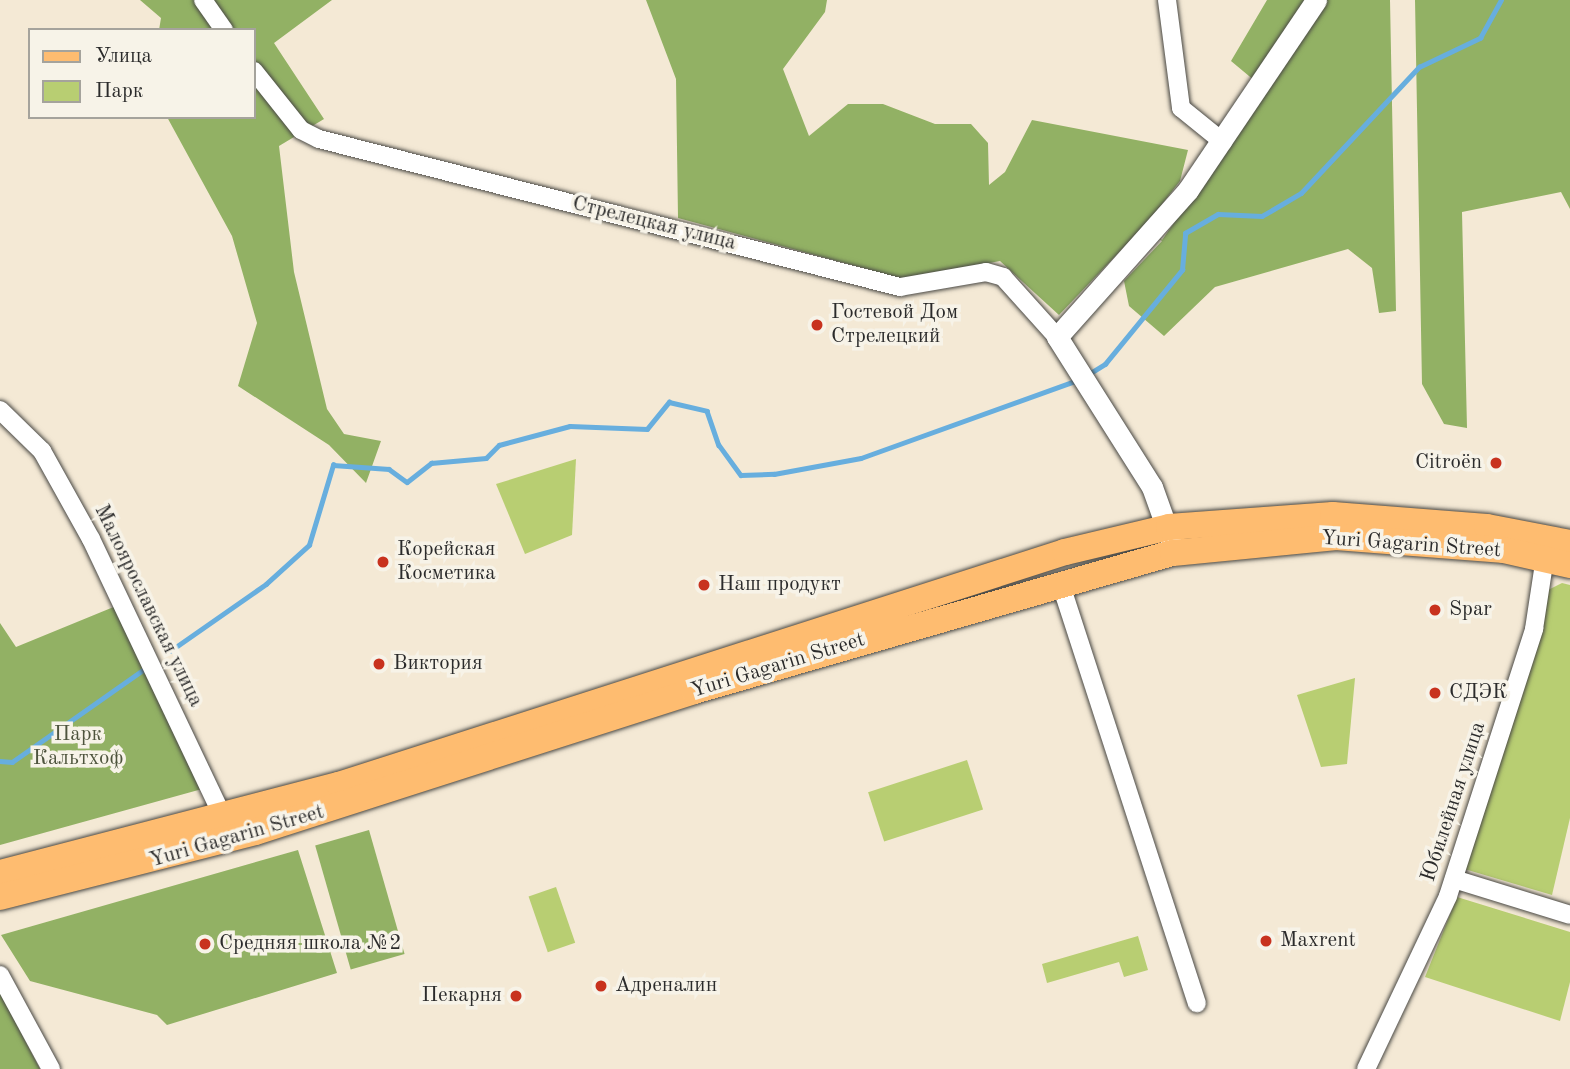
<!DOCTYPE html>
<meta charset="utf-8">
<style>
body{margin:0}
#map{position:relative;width:1570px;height:1069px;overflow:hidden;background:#f4e9d5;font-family:"Old Standard TT",serif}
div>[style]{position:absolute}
.green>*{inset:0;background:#b8ce72;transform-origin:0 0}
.forest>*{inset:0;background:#92b164;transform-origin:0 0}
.stream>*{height:4.5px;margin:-2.25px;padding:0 2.25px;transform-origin:2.25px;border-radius:2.25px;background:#67aede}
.roads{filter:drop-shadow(0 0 2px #494844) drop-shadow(0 0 2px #494844)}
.minor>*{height:18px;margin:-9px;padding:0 9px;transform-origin:9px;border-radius:9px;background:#fff}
.tertiary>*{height:21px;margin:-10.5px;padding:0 10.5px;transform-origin:10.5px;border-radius:10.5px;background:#fff}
.primary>*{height:26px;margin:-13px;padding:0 13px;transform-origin:13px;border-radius:13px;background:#febc70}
.dots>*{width:19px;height:19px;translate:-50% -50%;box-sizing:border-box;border:4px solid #f7f3e8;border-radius:50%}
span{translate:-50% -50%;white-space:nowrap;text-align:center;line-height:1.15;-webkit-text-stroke:7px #f7f3e8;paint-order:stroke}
.street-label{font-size:21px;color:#2b2b2b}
.poi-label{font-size:21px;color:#2b2b2b}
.left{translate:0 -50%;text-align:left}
.right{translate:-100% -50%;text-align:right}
.park-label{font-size:21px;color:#4e543d}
.legend{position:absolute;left:28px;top:28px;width:228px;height:91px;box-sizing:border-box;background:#f7f3e8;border:2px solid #a5a39c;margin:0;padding:9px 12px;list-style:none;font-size:21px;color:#2b2b2b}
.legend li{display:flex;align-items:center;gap:14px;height:35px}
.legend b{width:35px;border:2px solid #a5a39c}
</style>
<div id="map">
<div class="green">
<div style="clip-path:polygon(576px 459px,572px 535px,525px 554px,496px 484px)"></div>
<div style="clip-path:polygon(1562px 583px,1570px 585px,1570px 818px,1552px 895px,1461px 868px,1542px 593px)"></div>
<div style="clip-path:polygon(1355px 678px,1347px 764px,1321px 767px,1297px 695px)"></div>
<div style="left:967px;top:760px;width:52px;height:104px;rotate:72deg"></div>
<div style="left:556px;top:887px;width:59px;height:29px;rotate:71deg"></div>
<div style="clip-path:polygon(1457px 897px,1570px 932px,1570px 982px,1560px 1021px,1425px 977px)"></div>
<div style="clip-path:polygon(1138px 936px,1148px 970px,1124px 977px,1119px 962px,1047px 983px,1042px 964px)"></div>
</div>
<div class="forest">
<div style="clip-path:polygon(140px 0,332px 0,274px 43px,324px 119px,279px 146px,294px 272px,327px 409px,344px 434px,381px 441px,366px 483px,329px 445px,238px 386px,257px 323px,232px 236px,167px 117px,254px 117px,254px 30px,159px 30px,161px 18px)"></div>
<div style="clip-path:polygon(646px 0,827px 0,825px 12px,783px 69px,809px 136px,848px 104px,883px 104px,935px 124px,971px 124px,988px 143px,989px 185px,1005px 172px,1032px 120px,1188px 150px,1180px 181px,1145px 226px,1162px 240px,1267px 91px,1231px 61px,1267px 0,1390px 0,1396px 311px,1379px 313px,1372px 268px,1348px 249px,1215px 287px,1164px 336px,1129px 306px,1124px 281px,1162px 241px,1144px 226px,1059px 315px,1000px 261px,904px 279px,678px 218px,676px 79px)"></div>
<div style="clip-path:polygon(1415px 0,1570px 0,1570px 209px,1561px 192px,1462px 212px,1467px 428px,1444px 424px,1422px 384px)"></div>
<div style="clip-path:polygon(116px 606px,202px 789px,0 845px,0 623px,16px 647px)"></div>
<div style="left:369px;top:830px;width:129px;height:56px;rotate:74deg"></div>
<div style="clip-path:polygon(298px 850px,337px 973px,167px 1025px,157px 1015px,30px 981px,1px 935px)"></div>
<div style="clip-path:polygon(0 993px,40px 1069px,0 1069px)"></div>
</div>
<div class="stream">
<div style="left:1089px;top:374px;width:19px;rotate:-32deg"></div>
<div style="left:1105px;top:364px;width:122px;rotate:-50.7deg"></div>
<div style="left:1182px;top:270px;width:37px;rotate:-85deg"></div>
<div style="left:1185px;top:233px;width:38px;rotate:-30deg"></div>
<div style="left:1218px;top:214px;width:44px;rotate:2.6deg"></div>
<div style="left:1262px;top:216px;width:45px;rotate:-30.5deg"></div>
<div style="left:1301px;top:193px;width:173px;rotate:-46.9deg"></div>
<div style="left:1419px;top:67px;width:68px;rotate:-25.4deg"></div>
<div style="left:1480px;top:38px;width:43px;rotate:-61.1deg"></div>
<div style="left:170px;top:651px;width:117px;rotate:-34.9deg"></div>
<div style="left:266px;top:584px;width:58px;rotate:-42.2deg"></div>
<div style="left:309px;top:545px;width:84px;rotate:-73.3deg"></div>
<div style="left:333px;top:465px;width:56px;rotate:4.1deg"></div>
<div style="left:389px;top:469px;width:22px;rotate:36deg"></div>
<div style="left:407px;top:482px;width:31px;rotate:-38deg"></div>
<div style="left:431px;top:463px;width:55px;rotate:-5.2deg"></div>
<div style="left:486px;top:458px;width:18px;rotate:-45deg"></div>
<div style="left:499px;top:445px;width:73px;rotate:-15deg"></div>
<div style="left:570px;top:426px;width:77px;rotate:2.2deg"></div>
<div style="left:647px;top:429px;width:35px;rotate:-51deg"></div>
<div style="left:669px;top:402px;width:39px;rotate:13deg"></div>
<div style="left:707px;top:411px;width:36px;rotate:71deg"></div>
<div style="left:719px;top:445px;width:37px;rotate:54deg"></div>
<div style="left:741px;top:475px;width:33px;rotate:-2deg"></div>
<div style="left:774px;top:474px;width:88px;rotate:-10.4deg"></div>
<div style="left:861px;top:458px;width:231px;rotate:-19.8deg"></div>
<div style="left:0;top:761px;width:12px;rotate:5deg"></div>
<div style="left:12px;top:762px;width:165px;rotate:-35.1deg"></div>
</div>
<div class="roads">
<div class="minor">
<div style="left:203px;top:0;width:37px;rotate:55deg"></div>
<div style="left:1167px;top:0;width:109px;rotate:82.6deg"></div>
<div style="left:1181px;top:108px;width:54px;rotate:39deg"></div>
<div style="left:254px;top:71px;width:75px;rotate:51.5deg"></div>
<div style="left:301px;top:130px;width:20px;rotate:27deg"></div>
<div style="left:319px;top:139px;width:600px;rotate:14.29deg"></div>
<div style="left:900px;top:287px;width:87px;rotate:-9.9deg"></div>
<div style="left:986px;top:272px;width:18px;rotate:16deg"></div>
<div style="left:1003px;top:277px;width:81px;rotate:48deg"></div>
<div style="left:0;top:410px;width:59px;rotate:44.3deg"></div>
<div style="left:42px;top:451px;width:101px;rotate:60.9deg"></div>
<div style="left:91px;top:539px;width:318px;rotate:64.6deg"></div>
<div style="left:1060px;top:582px;width:443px;rotate:72deg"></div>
<div style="left:1454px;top:879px;width:121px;rotate:17.2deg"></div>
<div style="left:0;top:975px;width:107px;rotate:61.5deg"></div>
<div style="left:1366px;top:1069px;width:191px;rotate:-64.6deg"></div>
<div style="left:1448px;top:896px;width:281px;rotate:-72.1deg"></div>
<div style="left:1534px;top:629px;width:79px;rotate:-81.3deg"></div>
</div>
<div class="tertiary">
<div style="left:1171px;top:540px;width:56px;rotate:-109.7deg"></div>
<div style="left:1152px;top:487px;width:178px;rotate:-122.3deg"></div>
<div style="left:1057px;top:337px;width:197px;rotate:-48.3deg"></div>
<div style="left:1188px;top:190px;width:229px;rotate:-56deg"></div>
</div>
<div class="primary">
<div style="left:0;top:873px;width:350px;rotate:-14.6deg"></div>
<div style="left:339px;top:785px;width:762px;rotate:-17.79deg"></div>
<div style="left:1065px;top:552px;width:107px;rotate:-13.5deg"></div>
<div style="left:1169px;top:527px;width:164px;rotate:-4.2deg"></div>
<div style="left:1333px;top:515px;width:154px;rotate:4.5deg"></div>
<div style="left:1487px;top:527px;width:85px;rotate:10.9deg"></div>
<div style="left:0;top:897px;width:263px;rotate:-14.3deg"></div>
<div style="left:255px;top:832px;width:461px;rotate:-17.8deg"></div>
<div style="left:694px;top:691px;width:498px;rotate:-16.1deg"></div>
<div style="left:1173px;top:553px;width:164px;rotate:-5.6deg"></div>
<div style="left:1336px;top:537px;width:169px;rotate:4.4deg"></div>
<div style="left:1504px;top:550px;width:68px;rotate:12.8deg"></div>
</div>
</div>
<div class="dots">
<div style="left:817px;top:325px;background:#c8321e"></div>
<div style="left:1496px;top:463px;background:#c8321e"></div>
<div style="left:383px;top:562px;background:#c8321e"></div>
<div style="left:704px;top:585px;background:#c8321e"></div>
<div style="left:1435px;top:610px;background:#c8321e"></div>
<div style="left:379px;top:664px;background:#c8321e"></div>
<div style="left:1435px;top:693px;background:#c8321e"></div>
<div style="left:1266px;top:941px;background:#c8321e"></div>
<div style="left:205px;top:944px;background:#c8321e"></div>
<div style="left:601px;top:986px;background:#c8321e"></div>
<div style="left:516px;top:996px;background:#c8321e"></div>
</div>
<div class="street-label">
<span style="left:654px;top:224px;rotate:14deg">Стрелецкая улица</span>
<span style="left:1411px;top:545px;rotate:4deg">Yuri Gagarin Street</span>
<span style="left:148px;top:606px;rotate:64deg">Малоярославская улица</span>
<span style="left:778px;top:666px;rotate:-17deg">Yuri Gagarin Street</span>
<span style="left:1454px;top:802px;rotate:-72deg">Юбилейная улица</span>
<span style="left:237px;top:837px;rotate:-16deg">Yuri Gagarin Street</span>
</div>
<div class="poi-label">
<span class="left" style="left:831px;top:325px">Гостевой Дом<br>Стрелецкий</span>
<span class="right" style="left:1482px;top:463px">Citroën</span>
<span class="left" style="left:397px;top:562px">Корейская<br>Косметика</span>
<span class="left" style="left:718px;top:585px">Наш продукт</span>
<span class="left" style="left:1449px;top:610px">Spar</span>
<span class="left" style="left:393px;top:664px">Виктория</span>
<span class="left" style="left:1449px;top:693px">СДЭК</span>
<span class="left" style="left:1280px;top:941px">Maxrent</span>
<span class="left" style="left:219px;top:944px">Средняя школа №2</span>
<span class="left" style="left:615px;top:986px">Адреналин</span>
<span class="right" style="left:502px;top:996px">Пекарня</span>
</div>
<div class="park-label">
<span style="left:78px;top:747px">Парк<br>Кальтхоф</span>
</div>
<ul class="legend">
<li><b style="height:9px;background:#febc70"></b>Улица</li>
<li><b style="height:19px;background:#b8ce72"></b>Парк</li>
</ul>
</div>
